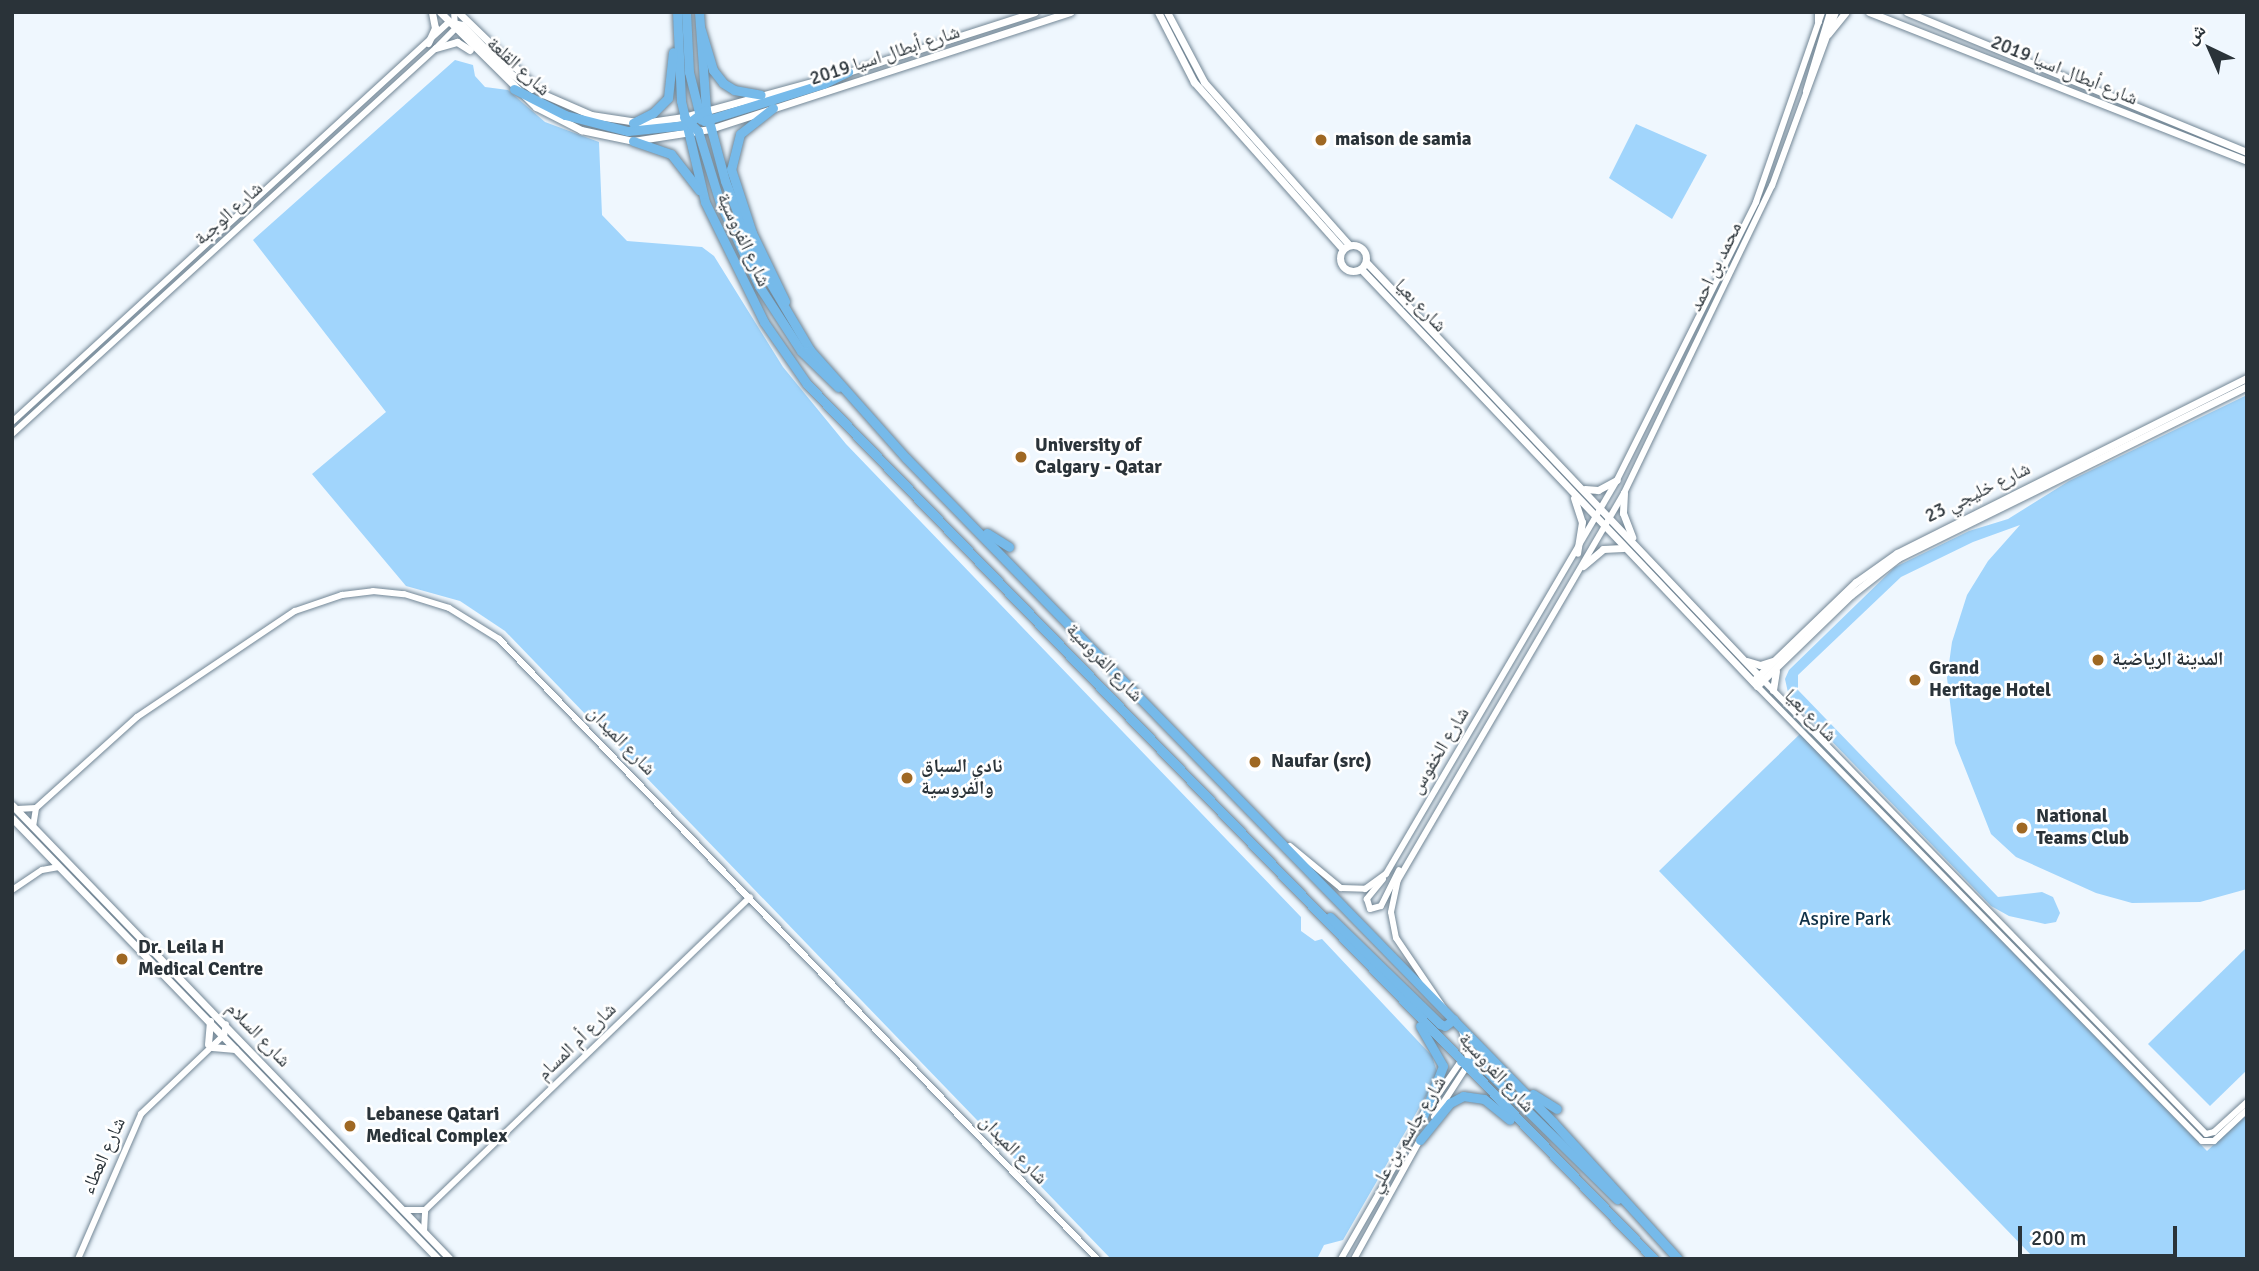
<!DOCTYPE html>
<meta charset="utf-8">
<style>
body{margin:0}
#map{position:relative;width:2259px;height:1271px;overflow:hidden;background:#eff7fe;font-family:Signika,"Noto Naskh Arabic",sans-serif}
div>[style]{position:absolute}
.green>*{inset:0;background:#a1d5fc}
.roads{filter:drop-shadow(0 0 2px #728695) drop-shadow(0 0 2px #728695)}
.tertiary>*{height:6px;margin:-3px;padding:0 3px;transform-origin:3px;border-radius:3px;background:#fff}
.secondary>*{height:7px;margin:-3.5px;padding:0 3.5px;transform-origin:3.5px;border-radius:3.5px;background:#fff}
.secondary>.ring{margin:-3.5px;padding:0;box-sizing:content-box;background:none;border:7px solid #fff;border-radius:50%}
.trunk>*{height:9px;margin:-4.5px;padding:0 4.5px;transform-origin:4.5px;border-radius:4.5px;background:#76baea}
.dots>*{width:19px;height:19px;translate:-50% -50%;box-sizing:border-box;border:4px solid #fff;border-radius:50%}
span{translate:-50% -50%;white-space:nowrap;text-align:center;line-height:1.15;-webkit-text-stroke:5px #fff;paint-order:stroke}
.street-label{font-size:19px;color:#2a3339}
.poi-label{font-size:19px;color:#2a3339;font-weight:700}
.left{translate:0 -50%;text-align:left}
.park-label{font-size:19px;color:#0f3148}
.frame{position:absolute;inset:0;border:14px solid #2a3339;pointer-events:none}
.north{position:absolute;left:2175px;top:14px;width:70px;height:70px;-webkit-text-stroke:5px #fff;paint-order:stroke;rotate:316deg;font-size:19px;font-weight:700;line-height:28px;text-align:center;color:#2a3339}
.north::after{content:'';display:block;margin:auto;width:24px;height:32px;background:#2a3339;clip-path:polygon(50% 0,100% 100%,50% 72%,0 100%)}
.scale{position:absolute;left:2018px;top:1226px;width:159px;height:32px;box-sizing:border-box;border:4px solid #2a3339;border-top:0;padding-left:9px;font-size:21px;line-height:24px;white-space:nowrap;color:#2a3339;-webkit-text-stroke:5px #fff;paint-order:stroke}
</style>
<div id="map">
<div class="green">
<div style="clip-path:polygon(455px 60px,473px 65px,475px 76px,485px 87px,508px 90px,545px 122px,599px 142px,602px 215px,627px 241px,702px 247px,714px 256px,783px 367px,846px 444px,1301px 917px,1301px 931px,1315px 941px,1322px 939px,1432px 1056px,1438px 1075px,1343px 1240px,1324px 1245px,1317px 1259px,1111px 1259px,505px 631px,460px 601px,406px 586px,312px 474px,386px 412px,253px 240px)"></div>
<div style="clip-path:polygon(1636px 124px,1707px 155px,1672px 219px,1609px 178px)"></div>
<div style="clip-path:polygon(2247px 395px,2247px 889px,2200px 902px,2132px 903px,2096px 893px,2016px 857px,1991px 834px,1955px 743px,1947px 678px,1952px 642px,1967px 595px,1988px 561px,2020px 525px,1973px 542px,1901px 577px,1798px 675px,1798px 690px,1998px 897px,2042px 892px,2053px 897px,2060px 913px,2056px 922px,2045px 924px,2009px 916px,1991px 906px,1789px 697px,1785px 679px,1789px 670px,1895px 567px,1969px 531px,2008px 519px,2069px 481px)"></div>
<div style="clip-path:polygon(1802px 732px,2207px 1151px,2247px 1113px,2247px 1259px,2035px 1259px,1659px 871px)"></div>
<div style="clip-path:polygon(2247px 947px,2247px 1070px,2210px 1106px,2148px 1044px)"></div>
</div>
<div class="roads">
<div class="tertiary">
<div style="left:1806px;top:91px;width:83px;rotate:-73.1deg"></div>
<div style="left:12px;top:422px;width:592px;rotate:-42.47deg"></div>
<div style="left:12px;top:434px;width:573px;rotate:-42.31deg"></div>
<div style="left:436px;top:48px;width:27px;rotate:-45deg"></div>
<div style="left:455px;top:29px;width:17px;rotate:-93deg"></div>
<div style="left:1763px;top:680px;width:634px;rotate:45.7deg"></div>
<div style="left:2206px;top:1134px;width:8px;rotate:-14deg"></div>
<div style="left:2214px;top:1132px;width:45px;rotate:-42.3deg"></div>
<div style="left:1757px;top:686px;width:636px;rotate:45.64deg"></div>
<div style="left:2202px;top:1141px;width:12px"></div>
<div style="left:2214px;top:1141px;width:45px;rotate:-43.2deg"></div>
<div style="left:17px;top:809px;width:19px;rotate:-3deg"></div>
<div style="left:36px;top:808px;width:136px;rotate:-42deg"></div>
<div style="left:137px;top:717px;width:190px;rotate:-33.9deg"></div>
<div style="left:295px;top:611px;width:50px;rotate:-18.8deg"></div>
<div style="left:342px;top:595px;width:31px;rotate:-7deg"></div>
<div style="left:373px;top:591px;width:31px;rotate:6deg"></div>
<div style="left:404px;top:594px;width:47px;rotate:17.3deg"></div>
<div style="left:449px;top:608px;width:59px;rotate:31.8deg"></div>
<div style="left:499px;top:639px;width:861px;rotate:46.03deg"></div>
<div style="left:33px;top:827px;width:19px;rotate:-81deg"></div>
<div style="left:1290px;top:846px;width:66px;rotate:39.5deg"></div>
<div style="left:1341px;top:888px;width:24px;rotate:2deg"></div>
<div style="left:1365px;top:889px;width:26px;rotate:-36deg"></div>
<div style="left:1386px;top:874px;width:457px;rotate:-59.6deg"></div>
<div style="left:1617px;top:480px;width:311px;rotate:-63.4deg"></div>
<div style="left:1756px;top:202px;width:201px;rotate:-70.8deg"></div>
<div style="left:1383px;top:879px;width:26px;rotate:129deg"></div>
<div style="left:1367px;top:899px;width:10px;rotate:73deg"></div>
<div style="left:1370px;top:909px;width:11px;rotate:-15deg"></div>
<div style="left:1381px;top:906px;width:40px;rotate:-63.4deg"></div>
<div style="left:12px;top:890px;width:36px;rotate:-34deg"></div>
<div style="left:42px;top:870px;width:17px;rotate:-10deg"></div>
<div style="left:1445px;top:1010px;width:87px;rotate:-124.2deg"></div>
<div style="left:1396px;top:938px;width:26px;rotate:-101deg"></div>
<div style="left:1391px;top:912px;width:33px;rotate:-78deg"></div>
<div style="left:1398px;top:880px;width:448px;rotate:-59.7deg"></div>
<div style="left:1624px;top:493px;width:341px;rotate:-64.3deg"></div>
<div style="left:1772px;top:186px;width:185px;rotate:-69.8deg"></div>
<div style="left:1430px;top:1106px;width:55px;rotate:-55.4deg"></div>
<div style="left:1434px;top:1117px;width:64px;rotate:-57.1deg"></div>
<div style="left:1469px;top:1063px;width:33px;rotate:-102deg"></div>
<div style="left:403px;top:1210px;width:22px"></div>
<div style="left:424px;top:1232px;width:22px;rotate:-87deg"></div>
<div style="left:425px;top:1210px;width:451px;rotate:-43.9deg"></div>
<div style="left:78px;top:1259px;width:158px;rotate:-66.5deg"></div>
<div style="left:141px;top:1114px;width:115px;rotate:-43.6deg"></div>
<div style="left:224px;top:1035px;width:11px;rotate:-80deg"></div>
<div style="left:1341px;top:1259px;width:163px;rotate:-60.1deg"></div>
<div style="left:1354px;top:1259px;width:138px;rotate:-61deg"></div>
</div>
<div class="secondary">
<div style="left:440px;top:12px;width:135px;rotate:44.7deg"></div>
<div style="left:536px;top:107px;width:51px;rotate:27.1deg"></div>
<div style="left:581px;top:130px;width:53px;rotate:11.9deg"></div>
<div style="left:633px;top:141px;width:78px;rotate:-8.9deg"></div>
<div style="left:710px;top:129px;width:379px;rotate:-18deg"></div>
<div style="left:458px;top:12px;width:118px;rotate:44deg"></div>
<div style="left:543px;top:94px;width:52px;rotate:23.6deg"></div>
<div style="left:591px;top:115px;width:53px;rotate:8.7deg"></div>
<div style="left:643px;top:123px;width:41px;rotate:-8.3deg"></div>
<div style="left:684px;top:117px;width:170px;rotate:-15.3deg"></div>
<div style="left:848px;top:72px;width:196px;rotate:-17.8deg"></div>
<div style="left:1158px;top:12px;width:79px;rotate:62.8deg"></div>
<div style="left:1194px;top:82px;width:224px;rotate:48.3deg"></div>
<div style="left:1167px;top:12px;width:79px;rotate:62.1deg"></div>
<div style="left:1204px;top:82px;width:218px;rotate:48.3deg"></div>
<div style="left:1818px;top:12px;width:9px;rotate:90deg"></div>
<div style="left:1869px;top:12px;width:406px;rotate:21.5deg"></div>
<div style="left:1907px;top:12px;width:368px;rotate:22.4deg"></div>
<div style="left:449px;top:22px;width:13px;rotate:13deg"></div>
<div style="left:462px;top:25px;width:63px;rotate:45.6deg"></div>
<div style="left:506px;top:70px;width:32px;rotate:36deg"></div>
<div style="left:1828px;top:34px;width:28px;rotate:-51deg"></div>
<div style="left:428px;top:43px;width:17px;rotate:-65deg"></div>
<div style="left:435px;top:28px;width:16px;rotate:-101deg"></div>
<div style="left:436px;top:48px;width:22px;rotate:-16deg"></div>
<div style="left:457px;top:42px;width:15px;rotate:32deg"></div>
<div class="ring" style="left:1340px;top:245px;width:19px;height:19px"></div>
<div style="left:1366px;top:262px;width:572px;rotate:46.49deg"></div>
<div style="left:1361px;top:269px;width:575px;rotate:46.48deg"></div>
<div style="left:1757px;top:686px;width:131px;rotate:-44.1deg"></div>
<div style="left:1851px;top:595px;width:60px;rotate:-38.2deg"></div>
<div style="left:1898px;top:558px;width:389px;rotate:-26.2deg"></div>
<div style="left:1585px;top:489px;width:13px;rotate:4deg"></div>
<div style="left:1598px;top:490px;width:21px;rotate:-28deg"></div>
<div style="left:1624px;top:493px;width:20px;rotate:93deg"></div>
<div style="left:1623px;top:513px;width:26px;rotate:69deg"></div>
<div style="left:1574px;top:498px;width:25px;rotate:72deg"></div>
<div style="left:1582px;top:522px;width:31px;rotate:99deg"></div>
<div style="left:1583px;top:566px;width:26px;rotate:-40deg"></div>
<div style="left:1603px;top:549px;width:20px;rotate:-3deg"></div>
<div style="left:1747px;top:661px;width:14px;rotate:17deg"></div>
<div style="left:1760px;top:665px;width:13px;rotate:-18deg"></div>
<div style="left:1753px;top:681px;width:143px;rotate:-43.9deg"></div>
<div style="left:1856px;top:582px;width:50px;rotate:-35.3deg"></div>
<div style="left:1897px;top:553px;width:391px;rotate:-26.6deg"></div>
<div style="left:1773px;top:690px;width:19px;rotate:-81deg"></div>
<div style="left:12px;top:805px;width:631px;rotate:46.03deg"></div>
<div style="left:12px;top:818px;width:613px;rotate:45.99deg"></div>
<div style="left:208px;top:1044px;width:23px;rotate:-85deg"></div>
<div style="left:212px;top:1047px;width:23px;rotate:5deg"></div>
</div>
<div class="trunk">
<div style="left:677px;top:12px;width:89px;rotate:87.4deg"></div>
<div style="left:681px;top:101px;width:104px;rotate:76.6deg"></div>
<div style="left:705px;top:202px;width:134px;rotate:63.8deg"></div>
<div style="left:764px;top:322px;width:75px;rotate:55.3deg"></div>
<div style="left:807px;top:384px;width:1218px;rotate:45.93deg"></div>
<div style="left:686px;top:12px;width:60px;rotate:87.1deg"></div>
<div style="left:689px;top:72px;width:49px;rotate:76deg"></div>
<div style="left:699px;top:12px;width:98px;rotate:85.9deg"></div>
<div style="left:706px;top:110px;width:73px;rotate:75deg"></div>
<div style="left:725px;top:181px;width:82px;rotate:68.5deg"></div>
<div style="left:755px;top:257px;width:108px;rotate:59.4deg"></div>
<div style="left:810px;top:350px;width:144px;rotate:48.4deg"></div>
<div style="left:906px;top:458px;width:927px;rotate:45.74deg"></div>
<div style="left:1553px;top:1122px;width:185px;rotate:47.6deg"></div>
<div style="left:701px;top:30px;width:42px;rotate:73.3deg"></div>
<div style="left:713px;top:70px;width:16px;rotate:52deg"></div>
<div style="left:723px;top:83px;width:13px;rotate:32deg"></div>
<div style="left:734px;top:90px;width:27px;rotate:10deg"></div>
<div style="left:514px;top:89px;width:57px;rotate:27deg"></div>
<div style="left:565px;top:115px;width:65px;rotate:14.3deg"></div>
<div style="left:628px;top:131px;width:58px;rotate:-5.9deg"></div>
<div style="left:686px;top:125px;width:25px;rotate:-37deg"></div>
<div style="left:773px;top:108px;width:42px;rotate:141.8deg"></div>
<div style="left:740px;top:134px;width:36px;rotate:104deg"></div>
<div style="left:731px;top:169px;width:67px;rotate:71.8deg"></div>
<div style="left:752px;top:233px;width:76px;rotate:64.1deg"></div>
<div style="left:684px;top:117px;width:20px;rotate:45deg"></div>
<div style="left:698px;top:131px;width:75px;rotate:73deg"></div>
<div style="left:720px;top:203px;width:92px;rotate:64.8deg"></div>
<div style="left:759px;top:286px;width:77px;rotate:57.1deg"></div>
<div style="left:801px;top:351px;width:52px;rotate:44.2deg"></div>
<div style="left:704px;top:121px;width:125px;rotate:-17.3deg"></div>
<div style="left:823px;top:84px;width:28px;rotate:-26deg"></div>
<div style="left:633px;top:123px;width:22px;rotate:-27deg"></div>
<div style="left:653px;top:113px;width:21px;rotate:-45deg"></div>
<div style="left:668px;top:98px;width:46px;rotate:-83.8deg"></div>
<div style="left:633px;top:141px;width:40px;rotate:18.9deg"></div>
<div style="left:671px;top:154px;width:46px;rotate:52.1deg"></div>
<div style="left:987px;top:533px;width:26px;rotate:32deg"></div>
<div style="left:1330px;top:917px;width:153px;rotate:44.2deg"></div>
<div style="left:1440px;top:1024px;width:5px;rotate:22deg"></div>
<div style="left:1445px;top:1026px;width:11px;rotate:-38deg"></div>
<div style="left:1420px;top:1026px;width:46px;rotate:60.1deg"></div>
<div style="left:1443px;top:1066px;width:57px;rotate:111.6deg"></div>
<div style="left:1461px;top:1061px;width:22px;rotate:13deg"></div>
<div style="left:1482px;top:1066px;width:190px;rotate:44.6deg"></div>
<div style="left:1533px;top:1094px;width:28px;rotate:32deg"></div>
<div style="left:1420px;top:1140px;width:48px;rotate:-51deg"></div>
<div style="left:1450px;top:1103px;width:15px;rotate:-28deg"></div>
<div style="left:1463px;top:1096px;width:21px;rotate:8deg"></div>
<div style="left:1484px;top:1099px;width:33px;rotate:39deg"></div>
</div>
</div>
<div class="dots">
<div style="left:1321px;top:140px;background:#9f6823"></div>
<div style="left:1021px;top:457px;background:#9f6823"></div>
<div style="left:2098px;top:660px;background:#9f6823"></div>
<div style="left:1915px;top:680px;background:#9f6823"></div>
<div style="left:1255px;top:762px;background:#9f6823"></div>
<div style="left:907px;top:778px;background:#9f6823"></div>
<div style="left:2022px;top:828px;background:#9f6823"></div>
<div style="left:122px;top:959px;background:#9f6823"></div>
<div style="left:350px;top:1126px;background:#9f6823"></div>
</div>
<div class="street-label">
<span style="left:885px;top:56px;rotate:-18deg">شارع أبطال اسيا 2019</span>
<span style="left:518px;top:67px;rotate:42deg">شارع القلعة</span>
<span style="left:2064px;top:71px;rotate:22deg">شارع أبطال اسيا 2019</span>
<span style="left:229px;top:214px;rotate:-42deg">شارع الوجبة</span>
<span style="left:743px;top:240px;rotate:65deg">شارع الفروسية</span>
<span style="left:1716px;top:267px;rotate:-64deg">محمد بن احمد</span>
<span style="left:1420px;top:306px;rotate:46deg">شارع بعيا</span>
<span style="left:1978px;top:493px;rotate:-26deg">شارع خليجي 23</span>
<span style="left:1104px;top:663px;rotate:46deg">شارع الفروسية</span>
<span style="left:1810px;top:716px;rotate:45deg">شارع بعيا</span>
<span style="left:621px;top:741px;rotate:46deg">شارع الميدان</span>
<span style="left:1440px;top:751px;rotate:-59deg">شارع الخفوس</span>
<span style="left:258px;top:1035px;rotate:46deg">شارع السلام</span>
<span style="left:577px;top:1042px;rotate:-44deg">شارع أم المسام</span>
<span style="left:1496px;top:1073px;rotate:47deg">شارع الفروسية</span>
<span style="left:1408px;top:1135px;rotate:-59deg">شارع جاسم بن علي</span>
<span style="left:1013px;top:1150px;rotate:46deg">شارع الميدان</span>
<span style="left:104px;top:1156px;rotate:-66deg">شارع العطاء</span>
</div>
<div class="poi-label">
<span class="left" style="left:1335px;top:140px">maison de samia</span>
<span class="left" style="left:1035px;top:457px">University of<br>Calgary - Qatar</span>
<span class="left" style="left:2112px;top:660px">المدينة الرياضية</span>
<span class="left" style="left:1929px;top:680px">Grand<br>Heritage Hotel</span>
<span class="left" style="left:1271px;top:762px">Naufar (src)</span>
<span class="left" style="left:921px;top:778px">نادي السباق<br>والفروسية</span>
<span class="left" style="left:2036px;top:828px">National<br>Teams Club</span>
<span class="left" style="left:138px;top:959px">Dr. Leila H<br>Medical Centre</span>
<span class="left" style="left:366px;top:1126px">Lebanese Qatari<br>Medical Complex</span>
</div>
<div class="park-label">
<span style="left:1845px;top:920px">Aspire Park</span>
</div>
<div class="frame"></div>
<div class="north">ش</div>
<div class="scale">200 m</div>
</div>
